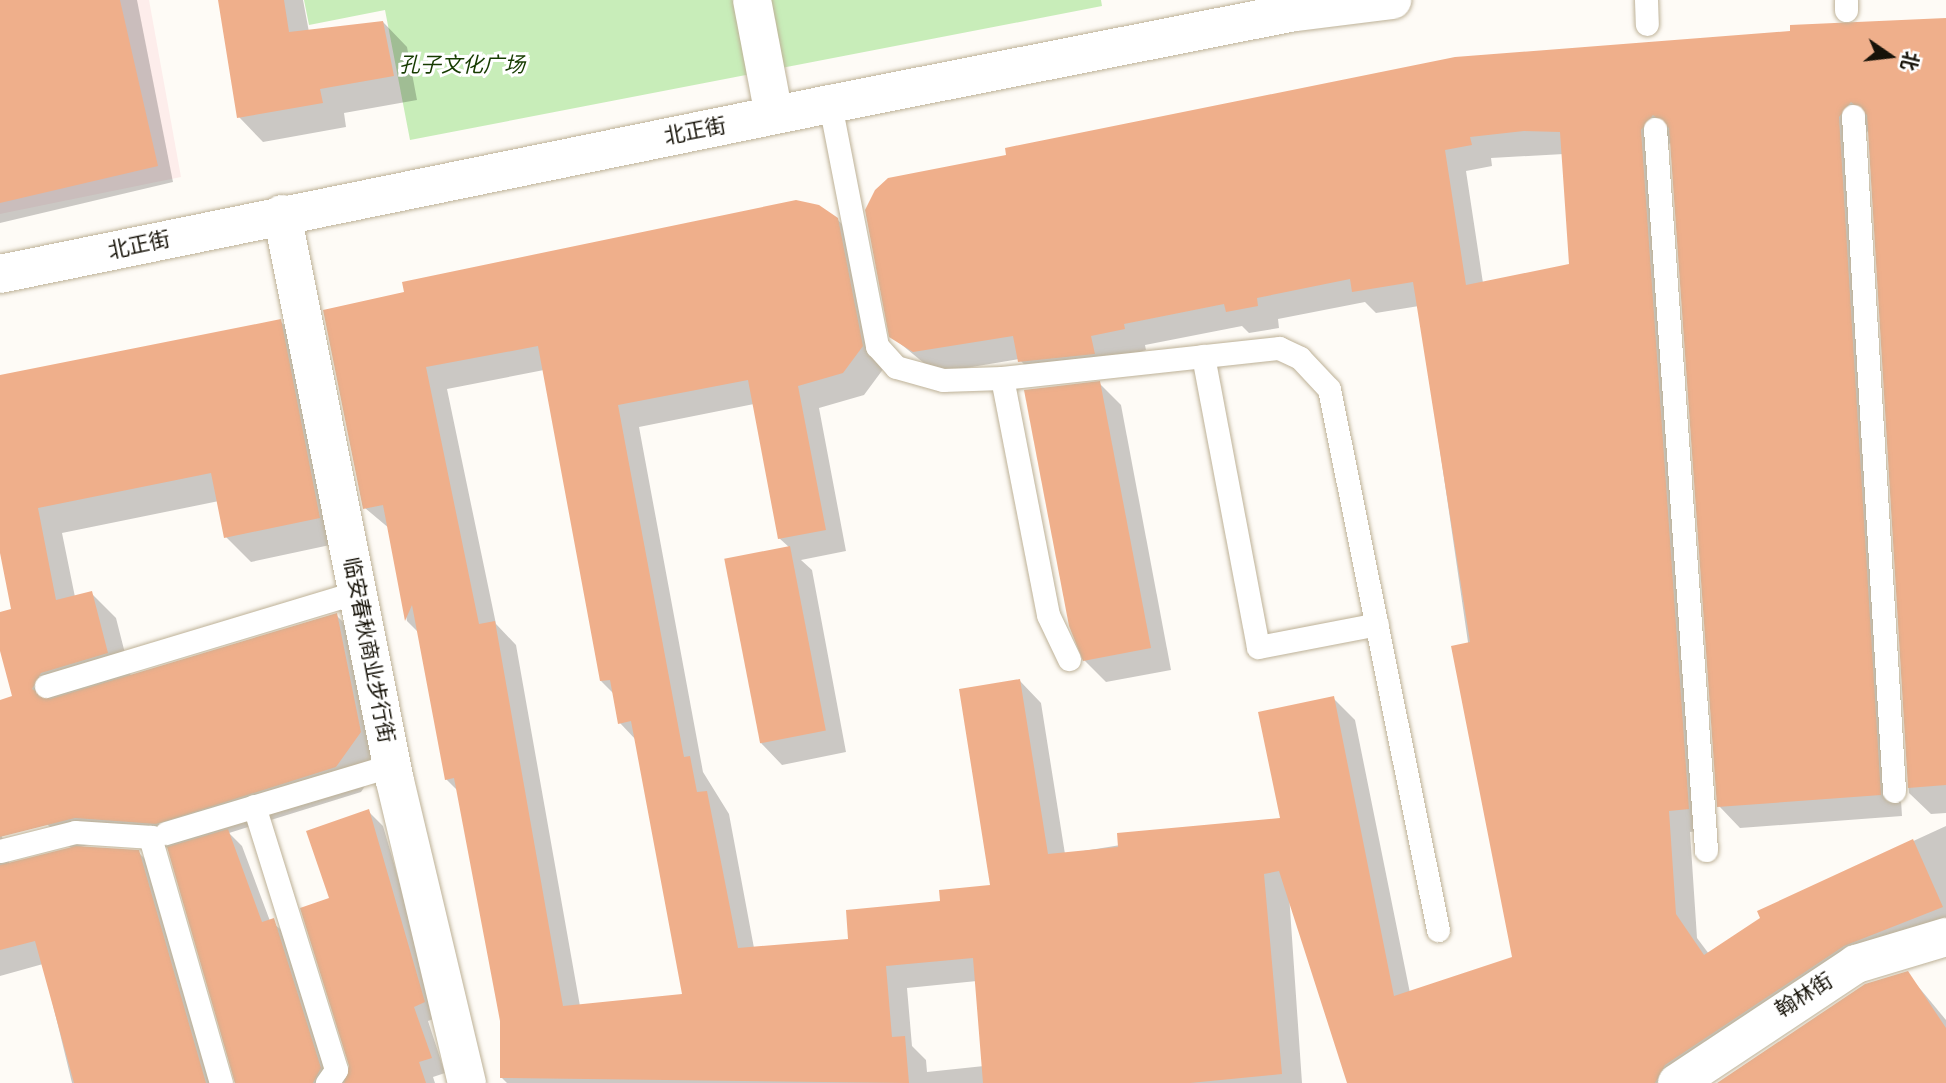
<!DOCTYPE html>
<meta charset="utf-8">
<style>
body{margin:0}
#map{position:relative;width:1946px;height:1083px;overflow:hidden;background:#fefbf6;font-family:Lora,"Noto Sans SC",serif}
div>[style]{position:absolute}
.commercial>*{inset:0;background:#fdedeb}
.green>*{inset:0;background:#c8edb9}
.shadow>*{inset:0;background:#0003}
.building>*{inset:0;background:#efaf8b;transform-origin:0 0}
.roads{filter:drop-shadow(0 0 2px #bdb197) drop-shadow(0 0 2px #bdb197)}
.lane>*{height:23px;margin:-11.5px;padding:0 11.5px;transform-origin:11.5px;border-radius:11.5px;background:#fff}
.street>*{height:38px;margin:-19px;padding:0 19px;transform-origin:19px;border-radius:19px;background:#fff}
span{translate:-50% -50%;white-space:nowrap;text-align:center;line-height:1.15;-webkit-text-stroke:6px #fff;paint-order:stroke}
.park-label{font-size:21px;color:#163b00;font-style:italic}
.street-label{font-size:21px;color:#171309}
.north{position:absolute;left:1855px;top:21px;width:70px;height:70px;-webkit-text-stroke:5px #fff;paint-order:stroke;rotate:104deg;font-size:19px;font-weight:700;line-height:28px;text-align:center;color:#171309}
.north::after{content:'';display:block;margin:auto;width:24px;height:32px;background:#171309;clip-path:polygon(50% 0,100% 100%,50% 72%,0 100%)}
</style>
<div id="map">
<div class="commercial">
<div style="clip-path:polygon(0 0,149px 0,181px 177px,0 214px)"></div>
</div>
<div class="green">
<div style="clip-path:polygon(304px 0,1101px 0,1102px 6px,410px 140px,385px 10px,309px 25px)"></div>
</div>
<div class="shadow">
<div style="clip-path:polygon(0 0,137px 0,173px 182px,0 223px)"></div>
<div style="clip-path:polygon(219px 0,303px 0,309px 32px,383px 22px,407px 47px,417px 100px,344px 113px,346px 127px,263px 142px,239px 117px)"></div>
<div style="clip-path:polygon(evenodd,1946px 21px,1946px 813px,1931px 814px,1909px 793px,1870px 129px,1860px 139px,1902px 816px,1740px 828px,1719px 806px,1672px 141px,1662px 151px,1710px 830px,1690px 832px,1697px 938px,1709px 954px,1762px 919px,1759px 912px,1946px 826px,1946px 933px,1691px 1083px,1349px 1083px,1289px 894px,1302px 1083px,507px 1083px,502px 1078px,501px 1021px,458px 791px,446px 779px,419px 633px,407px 621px,390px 529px,365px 508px,326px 312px,837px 219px,859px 242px,884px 368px,864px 395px,819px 408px,846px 551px,801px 560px,812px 570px,846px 752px,782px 765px,761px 743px,790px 548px,779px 538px,754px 404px,639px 427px,703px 772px,729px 814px,754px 948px,850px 940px,992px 887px,1020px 681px,1041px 703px,1065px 854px,1282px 819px,1333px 698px,1355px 720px,1410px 993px,1514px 958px,1419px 306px,1376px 313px,1365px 302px,1278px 319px,1279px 328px,1249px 333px,1242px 326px,1145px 345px,1146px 350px,1042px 383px,1019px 359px,936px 373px,891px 336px,867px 210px,1946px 21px,1564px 154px,1571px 265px,1483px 283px,1466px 171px,1492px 166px,1491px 158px,1564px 154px,1946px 21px,544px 370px,601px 681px,614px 694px,620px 723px,636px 740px,684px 996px,580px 1006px,516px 645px,496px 624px,447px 389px,544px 370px,1946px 21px,977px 981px,984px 1066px,927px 1072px,926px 1060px,912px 1046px,907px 988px,977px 981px)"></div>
<div style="clip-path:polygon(280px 321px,305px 346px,344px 542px,251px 562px,226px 537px,219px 501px,62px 533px,75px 597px,91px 593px,116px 618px,131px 677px,336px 615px,361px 640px,386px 755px,361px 792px,229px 833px,242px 846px,270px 921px,288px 935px,334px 1083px,235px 1083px,169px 847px,101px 842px,80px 847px,138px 852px,159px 873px,220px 1083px,72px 1083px,43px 964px,0 976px,0 830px,10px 865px,72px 849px,47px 824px,0 645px,0 614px,13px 610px,0 548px,0 377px)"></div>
<div style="clip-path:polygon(1099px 383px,1121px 405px,1171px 670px,1106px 682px,1084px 660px)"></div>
<div style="clip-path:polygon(368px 811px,383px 826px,439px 1017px,428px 1021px,445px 1073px,433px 1077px,435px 1083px,342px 1083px,351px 1067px,331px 899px)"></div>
<div style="clip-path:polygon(1907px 973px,1946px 1020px,1946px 1083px,1720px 1083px)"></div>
</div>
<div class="building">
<div style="clip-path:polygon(0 0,120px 0,158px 166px,0 203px)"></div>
<div style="clip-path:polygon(218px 0,284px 0,289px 32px,383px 21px,394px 76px,320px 89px,323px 103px,237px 118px)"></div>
<div style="clip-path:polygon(evenodd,1946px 18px,1946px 785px,1908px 788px,1867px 115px,1851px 102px,1839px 117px,1881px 795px,1717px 807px,1669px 128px,1653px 115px,1641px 130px,1689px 809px,1669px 811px,1676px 914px,1704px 955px,1760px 918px,1757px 911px,1913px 839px,1943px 907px,1844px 946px,1665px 1065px,1655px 1083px,1347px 1083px,1279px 871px,1264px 874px,1282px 1074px,1190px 1083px,983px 1083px,973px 958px,886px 966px,892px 1037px,905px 1036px,909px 1083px,500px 1078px,500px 1021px,454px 778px,445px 780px,412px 605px,405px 621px,383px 505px,363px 509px,323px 310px,404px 292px,402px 282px,796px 200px,819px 205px,838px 218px,863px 346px,843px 373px,798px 386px,826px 530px,778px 539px,748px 380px,618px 405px,684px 757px,690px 756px,697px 792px,707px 791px,738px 948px,848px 939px,846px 910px,940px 901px,939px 890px,990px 885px,959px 689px,1020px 679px,1048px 854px,1118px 847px,1117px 833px,1280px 818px,1258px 712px,1334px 696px,1394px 996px,1512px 957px,1451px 646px,1470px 642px,1413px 282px,1352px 292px,1350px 279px,1257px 298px,1258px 306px,1226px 312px,1224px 304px,1124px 324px,1125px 329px,1091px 336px,1095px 354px,1018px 362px,1013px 336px,913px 352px,889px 337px,865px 210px,875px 190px,888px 178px,1006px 155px,1005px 148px,1455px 57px,1790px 31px,1790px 25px,1946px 18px,1524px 131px,1560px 132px,1569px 264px,1466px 285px,1445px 150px,1472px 145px,1470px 137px,1524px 131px,1946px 18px,538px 346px,600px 681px,610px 680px,618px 724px,631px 721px,682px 994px,563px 1006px,495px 621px,479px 624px,426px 367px,538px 346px)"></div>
<div style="clip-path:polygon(281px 319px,320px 518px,224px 538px,211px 473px,38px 508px,56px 600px,92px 591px,108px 653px,41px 673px,32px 689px,50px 699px,337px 613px,361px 732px,336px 767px,156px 824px,75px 818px,0 837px,0 700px,12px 696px,0 651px,0 612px,11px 609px,0 553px,0 375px)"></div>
<div style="clip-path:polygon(1100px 381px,1151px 648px,1083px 661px,1069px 626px,1024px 390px)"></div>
<div style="left:790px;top:546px;width:188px;height:67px;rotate:79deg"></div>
<div style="clip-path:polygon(369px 809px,425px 1002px,414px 1007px,432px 1058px,419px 1062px,426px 1083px,344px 1083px,349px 1066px,300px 908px,329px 898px,306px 831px)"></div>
<div style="clip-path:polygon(228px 829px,262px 922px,274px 918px,321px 1068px,313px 1083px,235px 1083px,167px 847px)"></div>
<div style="clip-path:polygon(76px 846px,139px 850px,206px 1083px,74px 1083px,35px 941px,0 950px,0 865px)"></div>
<div style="clip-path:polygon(1908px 971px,1946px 1028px,1946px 1083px,1717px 1083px,1865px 984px)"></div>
</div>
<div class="roads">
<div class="lane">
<div style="left:1646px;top:0;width:24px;rotate:88deg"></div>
<div style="left:1846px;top:0;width:10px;rotate:90deg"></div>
<div style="left:830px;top:104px;width:247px;rotate:79deg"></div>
<div style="left:877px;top:346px;width:28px;rotate:48deg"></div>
<div style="left:896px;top:367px;width:49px;rotate:15.5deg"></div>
<div style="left:943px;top:380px;width:59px;rotate:-1.9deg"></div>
<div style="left:1002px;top:378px;width:279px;rotate:-6.2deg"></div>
<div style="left:1279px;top:348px;width:23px;rotate:25deg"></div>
<div style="left:1300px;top:358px;width:42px;rotate:46.9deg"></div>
<div style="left:1329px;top:389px;width:552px;rotate:78.61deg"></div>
<div style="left:1853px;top:116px;width:676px;rotate:86.52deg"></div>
<div style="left:1655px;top:129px;width:723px;rotate:85.95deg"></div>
<div style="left:1203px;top:356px;width:296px;rotate:79.3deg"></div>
<div style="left:1258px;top:647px;width:121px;rotate:-10.9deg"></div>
<div style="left:1002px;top:378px;width:241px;rotate:79deg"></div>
<div style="left:1048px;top:615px;width:49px;rotate:64.5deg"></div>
<div style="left:46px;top:686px;width:326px;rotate:-16.8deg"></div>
<div style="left:254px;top:806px;width:276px;rotate:72.7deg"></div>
<div style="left:336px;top:1070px;width:16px;rotate:125deg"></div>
<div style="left:166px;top:833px;width:236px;rotate:-16.7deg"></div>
<div style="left:150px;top:837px;width:256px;rotate:73.9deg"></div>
<div style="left:0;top:851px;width:77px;rotate:-14.2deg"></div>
<div style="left:75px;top:832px;width:77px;rotate:3.7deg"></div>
</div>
<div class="street">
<div style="left:752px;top:0;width:117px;rotate:79.2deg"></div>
<div style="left:282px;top:214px;width:578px;rotate:78.73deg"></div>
<div style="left:395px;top:781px;width:310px;rotate:76.6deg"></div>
<div style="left:0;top:274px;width:847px;rotate:-11.58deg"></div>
<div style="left:830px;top:104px;width:475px;rotate:-11.2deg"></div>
<div style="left:1296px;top:12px;width:97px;rotate:-7.1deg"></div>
<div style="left:1677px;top:1083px;width:215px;rotate:-33.6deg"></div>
<div style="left:1856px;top:964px;width:94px;rotate:-16.7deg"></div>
</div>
</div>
<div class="park-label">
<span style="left:462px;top:65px">孔子文化广场</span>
</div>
<div class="street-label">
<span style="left:695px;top:131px;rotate:-11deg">北正街</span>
<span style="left:139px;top:245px;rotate:-12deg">北正街</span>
<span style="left:369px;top:650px;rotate:79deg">临安春秋商业步行街</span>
<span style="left:1804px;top:995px;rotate:-32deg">翰林街</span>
</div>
<div class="north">北</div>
</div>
